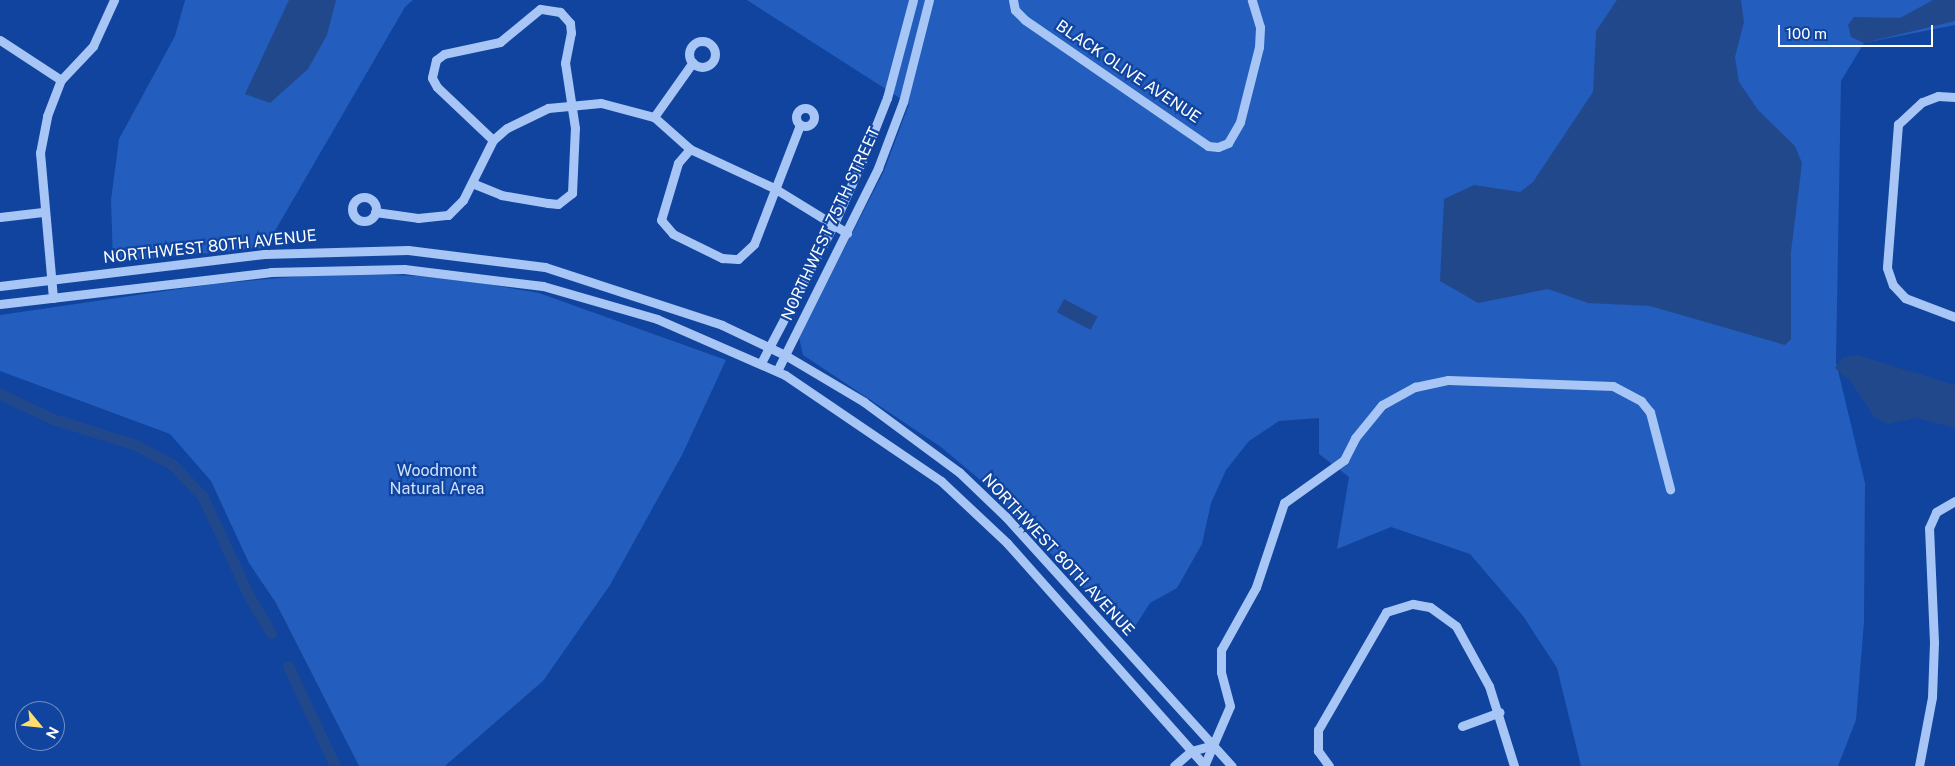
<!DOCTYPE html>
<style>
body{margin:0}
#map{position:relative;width:1955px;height:766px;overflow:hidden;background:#10449e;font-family:"Public Sans",sans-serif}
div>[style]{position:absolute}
.green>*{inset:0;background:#235dbd}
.water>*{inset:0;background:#22488c;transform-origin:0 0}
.canal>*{height:11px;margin:-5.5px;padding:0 5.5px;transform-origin:5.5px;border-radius:5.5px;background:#22488c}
.minor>*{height:9px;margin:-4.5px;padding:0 4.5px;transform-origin:4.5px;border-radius:4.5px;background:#a7c5f5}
.minor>.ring{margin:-4.5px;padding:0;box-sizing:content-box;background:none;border:9px solid #a7c5f5;border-radius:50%}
span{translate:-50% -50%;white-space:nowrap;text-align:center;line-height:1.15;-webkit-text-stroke:4.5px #10449e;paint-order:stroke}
.street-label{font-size:16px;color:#fff}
.park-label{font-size:16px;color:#cfe1fe}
.north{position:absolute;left:15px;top:701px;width:50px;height:50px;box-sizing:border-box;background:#10449e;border:1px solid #708fc5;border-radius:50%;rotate:118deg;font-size:14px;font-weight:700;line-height:20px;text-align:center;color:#fff}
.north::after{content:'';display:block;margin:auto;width:18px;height:22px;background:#ffde6b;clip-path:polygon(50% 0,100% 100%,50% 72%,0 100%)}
.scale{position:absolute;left:1778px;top:25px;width:155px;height:22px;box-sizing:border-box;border:2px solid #fff;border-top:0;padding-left:6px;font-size:15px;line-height:18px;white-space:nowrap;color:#fff;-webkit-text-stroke:4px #10449e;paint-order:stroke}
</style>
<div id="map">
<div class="green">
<div style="clip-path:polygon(185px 0,413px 0,405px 7px,265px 248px,113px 262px,111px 200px,119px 139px,175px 36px)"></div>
<div style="clip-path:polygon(747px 0,1955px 0,1955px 25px,1864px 43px,1841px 81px,1836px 362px,1865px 483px,1864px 622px,1856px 720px,1838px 766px,1581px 766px,1557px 668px,1523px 616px,1470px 554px,1391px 527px,1337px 549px,1349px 477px,1319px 454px,1319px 418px,1279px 421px,1249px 441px,1226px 470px,1211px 503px,1202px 544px,1177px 588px,1150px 603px,1129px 636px,985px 484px,941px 447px,803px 355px,799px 337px,884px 171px,909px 104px)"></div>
<div style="clip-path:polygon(336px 273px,446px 277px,539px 293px,726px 360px,682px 455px,610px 585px,543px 681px,445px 766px,359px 766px,276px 603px,249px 563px,211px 481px,170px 434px,0 371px,0 315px,213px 284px)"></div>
</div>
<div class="water">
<div style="clip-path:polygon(289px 0,336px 0,327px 35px,308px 69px,270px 103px,245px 94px)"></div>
<div style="clip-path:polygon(1617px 0,1741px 0,1744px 22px,1735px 57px,1739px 82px,1758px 110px,1795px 146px,1802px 163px,1791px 252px,1791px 339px,1785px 345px,1650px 306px,1588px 303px,1548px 289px,1478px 303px,1440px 281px,1444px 199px,1474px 185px,1520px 192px,1533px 182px,1593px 92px,1596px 31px)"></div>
<div style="clip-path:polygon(1933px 0,1955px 0,1955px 21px,1864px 43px,1851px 37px,1848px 25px,1854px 17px,1900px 18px)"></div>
<div style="left:1064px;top:299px;width:38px;height:15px;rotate:28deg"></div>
<div style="clip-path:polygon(1857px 355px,1955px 385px,1955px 428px,1916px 418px,1888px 424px,1875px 418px,1851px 382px,1835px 368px,1843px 357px)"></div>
</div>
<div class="canal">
<div style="left:0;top:394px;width:59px;rotate:25.3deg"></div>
<div style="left:53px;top:419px;width:87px;rotate:17.4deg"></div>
<div style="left:136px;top:445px;width:42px;rotate:28.4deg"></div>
<div style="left:173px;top:465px;width:44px;rotate:46.8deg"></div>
<div style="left:203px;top:497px;width:109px;rotate:65.1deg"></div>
<div style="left:249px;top:596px;width:43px;rotate:59.3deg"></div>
<div style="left:288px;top:666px;width:110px;rotate:64.8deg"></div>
</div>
<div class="minor">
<div style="left:1013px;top:0;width:10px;rotate:79deg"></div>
<div style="left:1015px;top:10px;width:14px;rotate:45deg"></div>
<div style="left:1025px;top:20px;width:222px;rotate:34.5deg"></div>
<div style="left:1208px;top:146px;width:10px;rotate:6deg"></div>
<div style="left:1218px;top:147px;width:11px;rotate:-22deg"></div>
<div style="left:1228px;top:143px;width:24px;rotate:-60deg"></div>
<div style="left:1240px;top:122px;width:77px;rotate:-75.8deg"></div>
<div style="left:1259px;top:47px;width:20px;rotate:-87deg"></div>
<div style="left:1260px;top:27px;width:28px;rotate:-107deg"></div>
<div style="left:0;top:40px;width:73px;rotate:33.3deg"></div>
<div class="ring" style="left:689px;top:41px;width:17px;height:17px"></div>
<div style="left:1955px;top:97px;width:17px;rotate:-177deg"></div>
<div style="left:1938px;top:96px;width:17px;rotate:159deg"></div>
<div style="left:1922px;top:102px;width:33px;rotate:137deg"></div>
<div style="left:1898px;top:124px;width:144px;rotate:94.4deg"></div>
<div style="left:1887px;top:268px;width:18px;rotate:71deg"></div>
<div style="left:1893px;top:285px;width:18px;rotate:47deg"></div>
<div style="left:1905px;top:298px;width:53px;rotate:20.8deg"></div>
<div class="ring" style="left:796px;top:108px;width:9px;height:9px"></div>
<div style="left:654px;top:117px;width:67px;rotate:-54.7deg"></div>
<div style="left:690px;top:149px;width:18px;rotate:131deg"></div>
<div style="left:678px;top:163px;width:59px;rotate:106.6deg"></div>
<div style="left:661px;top:220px;width:18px;rotate:49deg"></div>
<div style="left:673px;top:234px;width:55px;rotate:26.1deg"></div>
<div style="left:722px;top:258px;width:16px;rotate:4deg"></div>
<div style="left:738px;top:259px;width:22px;rotate:-43deg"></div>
<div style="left:754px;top:244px;width:128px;rotate:-68.9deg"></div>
<div style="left:472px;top:183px;width:31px;rotate:22deg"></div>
<div style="left:501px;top:195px;width:48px;rotate:9.7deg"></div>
<div style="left:548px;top:203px;width:10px;rotate:6deg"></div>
<div style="left:558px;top:204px;width:18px;rotate:-38deg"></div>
<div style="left:572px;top:193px;width:65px;rotate:-87.4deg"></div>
<div style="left:575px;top:128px;width:66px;rotate:-98.7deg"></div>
<div style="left:565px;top:63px;width:31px;rotate:-79deg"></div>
<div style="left:571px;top:33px;width:10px;rotate:-96deg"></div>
<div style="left:570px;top:23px;width:15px;rotate:-132deg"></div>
<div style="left:560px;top:12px;width:20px;rotate:-171deg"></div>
<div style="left:540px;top:9px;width:52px;rotate:140.5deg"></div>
<div style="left:500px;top:42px;width:57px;rotate:167.9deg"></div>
<div style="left:444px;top:54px;width:10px;rotate:143deg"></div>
<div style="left:436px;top:60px;width:18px;rotate:103deg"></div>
<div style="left:432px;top:78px;width:10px;rotate:61deg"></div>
<div style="left:437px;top:87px;width:77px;rotate:43.4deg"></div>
<div class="ring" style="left:352px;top:197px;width:15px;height:15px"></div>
<div style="left:375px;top:212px;width:43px;rotate:7.9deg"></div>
<div style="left:418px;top:218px;width:30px;rotate:-6deg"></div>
<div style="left:448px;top:215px;width:21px;rotate:-45deg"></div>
<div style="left:463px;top:200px;width:67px;rotate:-63.4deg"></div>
<div style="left:493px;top:140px;width:18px;rotate:-41deg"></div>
<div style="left:507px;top:128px;width:46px;rotate:-26deg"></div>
<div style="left:548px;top:108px;width:53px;rotate:-5.4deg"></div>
<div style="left:601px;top:103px;width:55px;rotate:14.8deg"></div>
<div style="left:654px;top:117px;width:48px;rotate:41.6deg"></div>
<div style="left:690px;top:149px;width:93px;rotate:24.9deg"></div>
<div style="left:774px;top:188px;width:86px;rotate:31.7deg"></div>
<div style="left:0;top:217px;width:43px;rotate:-6.6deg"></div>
<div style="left:0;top:286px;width:266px;rotate:-6.9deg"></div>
<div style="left:264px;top:254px;width:144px;rotate:-1.6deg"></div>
<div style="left:408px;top:250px;width:138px;rotate:7.1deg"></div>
<div style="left:545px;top:267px;width:186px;rotate:18.1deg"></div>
<div style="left:722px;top:325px;width:70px;rotate:25.5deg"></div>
<div style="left:785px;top:355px;width:92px;rotate:30.7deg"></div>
<div style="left:864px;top:402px;width:118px;rotate:36.4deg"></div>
<div style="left:959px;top:472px;width:65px;rotate:43.8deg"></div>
<div style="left:1006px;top:517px;width:336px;rotate:47.8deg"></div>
<div style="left:53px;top:298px;width:146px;rotate:-95.1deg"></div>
<div style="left:40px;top:153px;width:38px;rotate:-79deg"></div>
<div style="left:47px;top:116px;width:39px;rotate:-69deg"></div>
<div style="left:61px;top:80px;width:47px;rotate:-46.7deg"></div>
<div style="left:93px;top:46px;width:51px;rotate:-65.5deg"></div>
<div style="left:0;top:304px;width:273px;rotate:-6.7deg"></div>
<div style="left:271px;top:272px;width:133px;rotate:-1.3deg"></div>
<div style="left:404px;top:269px;width:140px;rotate:7deg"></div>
<div style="left:543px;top:286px;width:119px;rotate:16.1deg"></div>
<div style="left:657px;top:319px;width:140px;rotate:23.6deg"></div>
<div style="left:785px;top:375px;width:189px;rotate:34.2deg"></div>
<div style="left:941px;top:481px;width:91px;rotate:43.2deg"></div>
<div style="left:1007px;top:543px;width:298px;rotate:48.4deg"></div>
<div style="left:761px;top:363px;width:155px;rotate:-62.3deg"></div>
<div style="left:833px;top:226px;width:71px;rotate:-66deg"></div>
<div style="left:862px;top:161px;width:68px;rotate:-68.4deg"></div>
<div style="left:887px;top:98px;width:101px;rotate:-75.1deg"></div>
<div style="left:777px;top:371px;width:227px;rotate:-63.5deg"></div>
<div style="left:878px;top:168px;width:71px;rotate:-69.3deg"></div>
<div style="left:903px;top:102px;width:105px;rotate:-75.7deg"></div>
<div style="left:1462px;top:726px;width:40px;rotate:-20.2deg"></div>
<div style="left:1174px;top:766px;width:23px;rotate:-41deg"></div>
<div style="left:1191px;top:751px;width:23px;rotate:-15deg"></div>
<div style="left:1204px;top:766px;width:65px;rotate:-66.6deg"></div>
<div style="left:1230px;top:706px;width:35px;rotate:-105deg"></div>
<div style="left:1221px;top:672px;width:22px;rotate:-90deg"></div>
<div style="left:1221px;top:650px;width:72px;rotate:-60.9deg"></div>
<div style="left:1256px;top:587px;width:89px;rotate:-71.6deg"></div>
<div style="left:1284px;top:503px;width:74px;rotate:-35.6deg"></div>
<div style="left:1344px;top:460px;width:25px;rotate:-63deg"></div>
<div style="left:1355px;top:438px;width:43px;rotate:-50.7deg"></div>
<div style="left:1382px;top:405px;width:38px;rotate:-29deg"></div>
<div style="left:1415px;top:387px;width:34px;rotate:-12deg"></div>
<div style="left:1448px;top:380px;width:165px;rotate:2.1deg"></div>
<div style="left:1613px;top:386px;width:32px;rotate:28deg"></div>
<div style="left:1641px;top:401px;width:14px;rotate:51deg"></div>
<div style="left:1650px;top:412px;width:80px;rotate:75.4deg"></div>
<div style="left:1329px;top:766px;width:19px;rotate:-126deg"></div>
<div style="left:1318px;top:751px;width:21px;rotate:-90deg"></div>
<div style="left:1318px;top:730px;width:136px;rotate:-60deg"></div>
<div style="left:1386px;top:612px;width:28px;rotate:-17deg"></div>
<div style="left:1413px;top:604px;width:17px;rotate:10deg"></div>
<div style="left:1430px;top:607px;width:32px;rotate:36deg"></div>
<div style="left:1456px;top:626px;width:68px;rotate:61.2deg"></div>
<div style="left:1489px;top:686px;width:84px;rotate:72.6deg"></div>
<div style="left:1919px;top:766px;width:70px;rotate:-79.3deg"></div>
<div style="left:1932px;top:697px;width:55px;rotate:-87.9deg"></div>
<div style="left:1934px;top:642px;width:114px;rotate:-92.5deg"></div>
<div style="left:1929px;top:528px;width:17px;rotate:-66deg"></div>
<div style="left:1936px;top:512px;width:22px;rotate:-30deg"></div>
</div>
<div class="street-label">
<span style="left:1128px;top:72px;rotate:34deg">BLACK OLIVE AVENUE</span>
<span style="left:831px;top:224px;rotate:-65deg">NORTHWEST 75TH STREET</span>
<span style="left:210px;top:247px;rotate:-6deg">NORTHWEST 80TH AVENUE</span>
<span style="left:1058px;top:555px;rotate:47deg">NORTHWEST 80TH AVENUE</span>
</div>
<div class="park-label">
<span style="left:437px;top:480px">Woodmont<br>Natural Area</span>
</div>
<div class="north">N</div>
<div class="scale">100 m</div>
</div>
